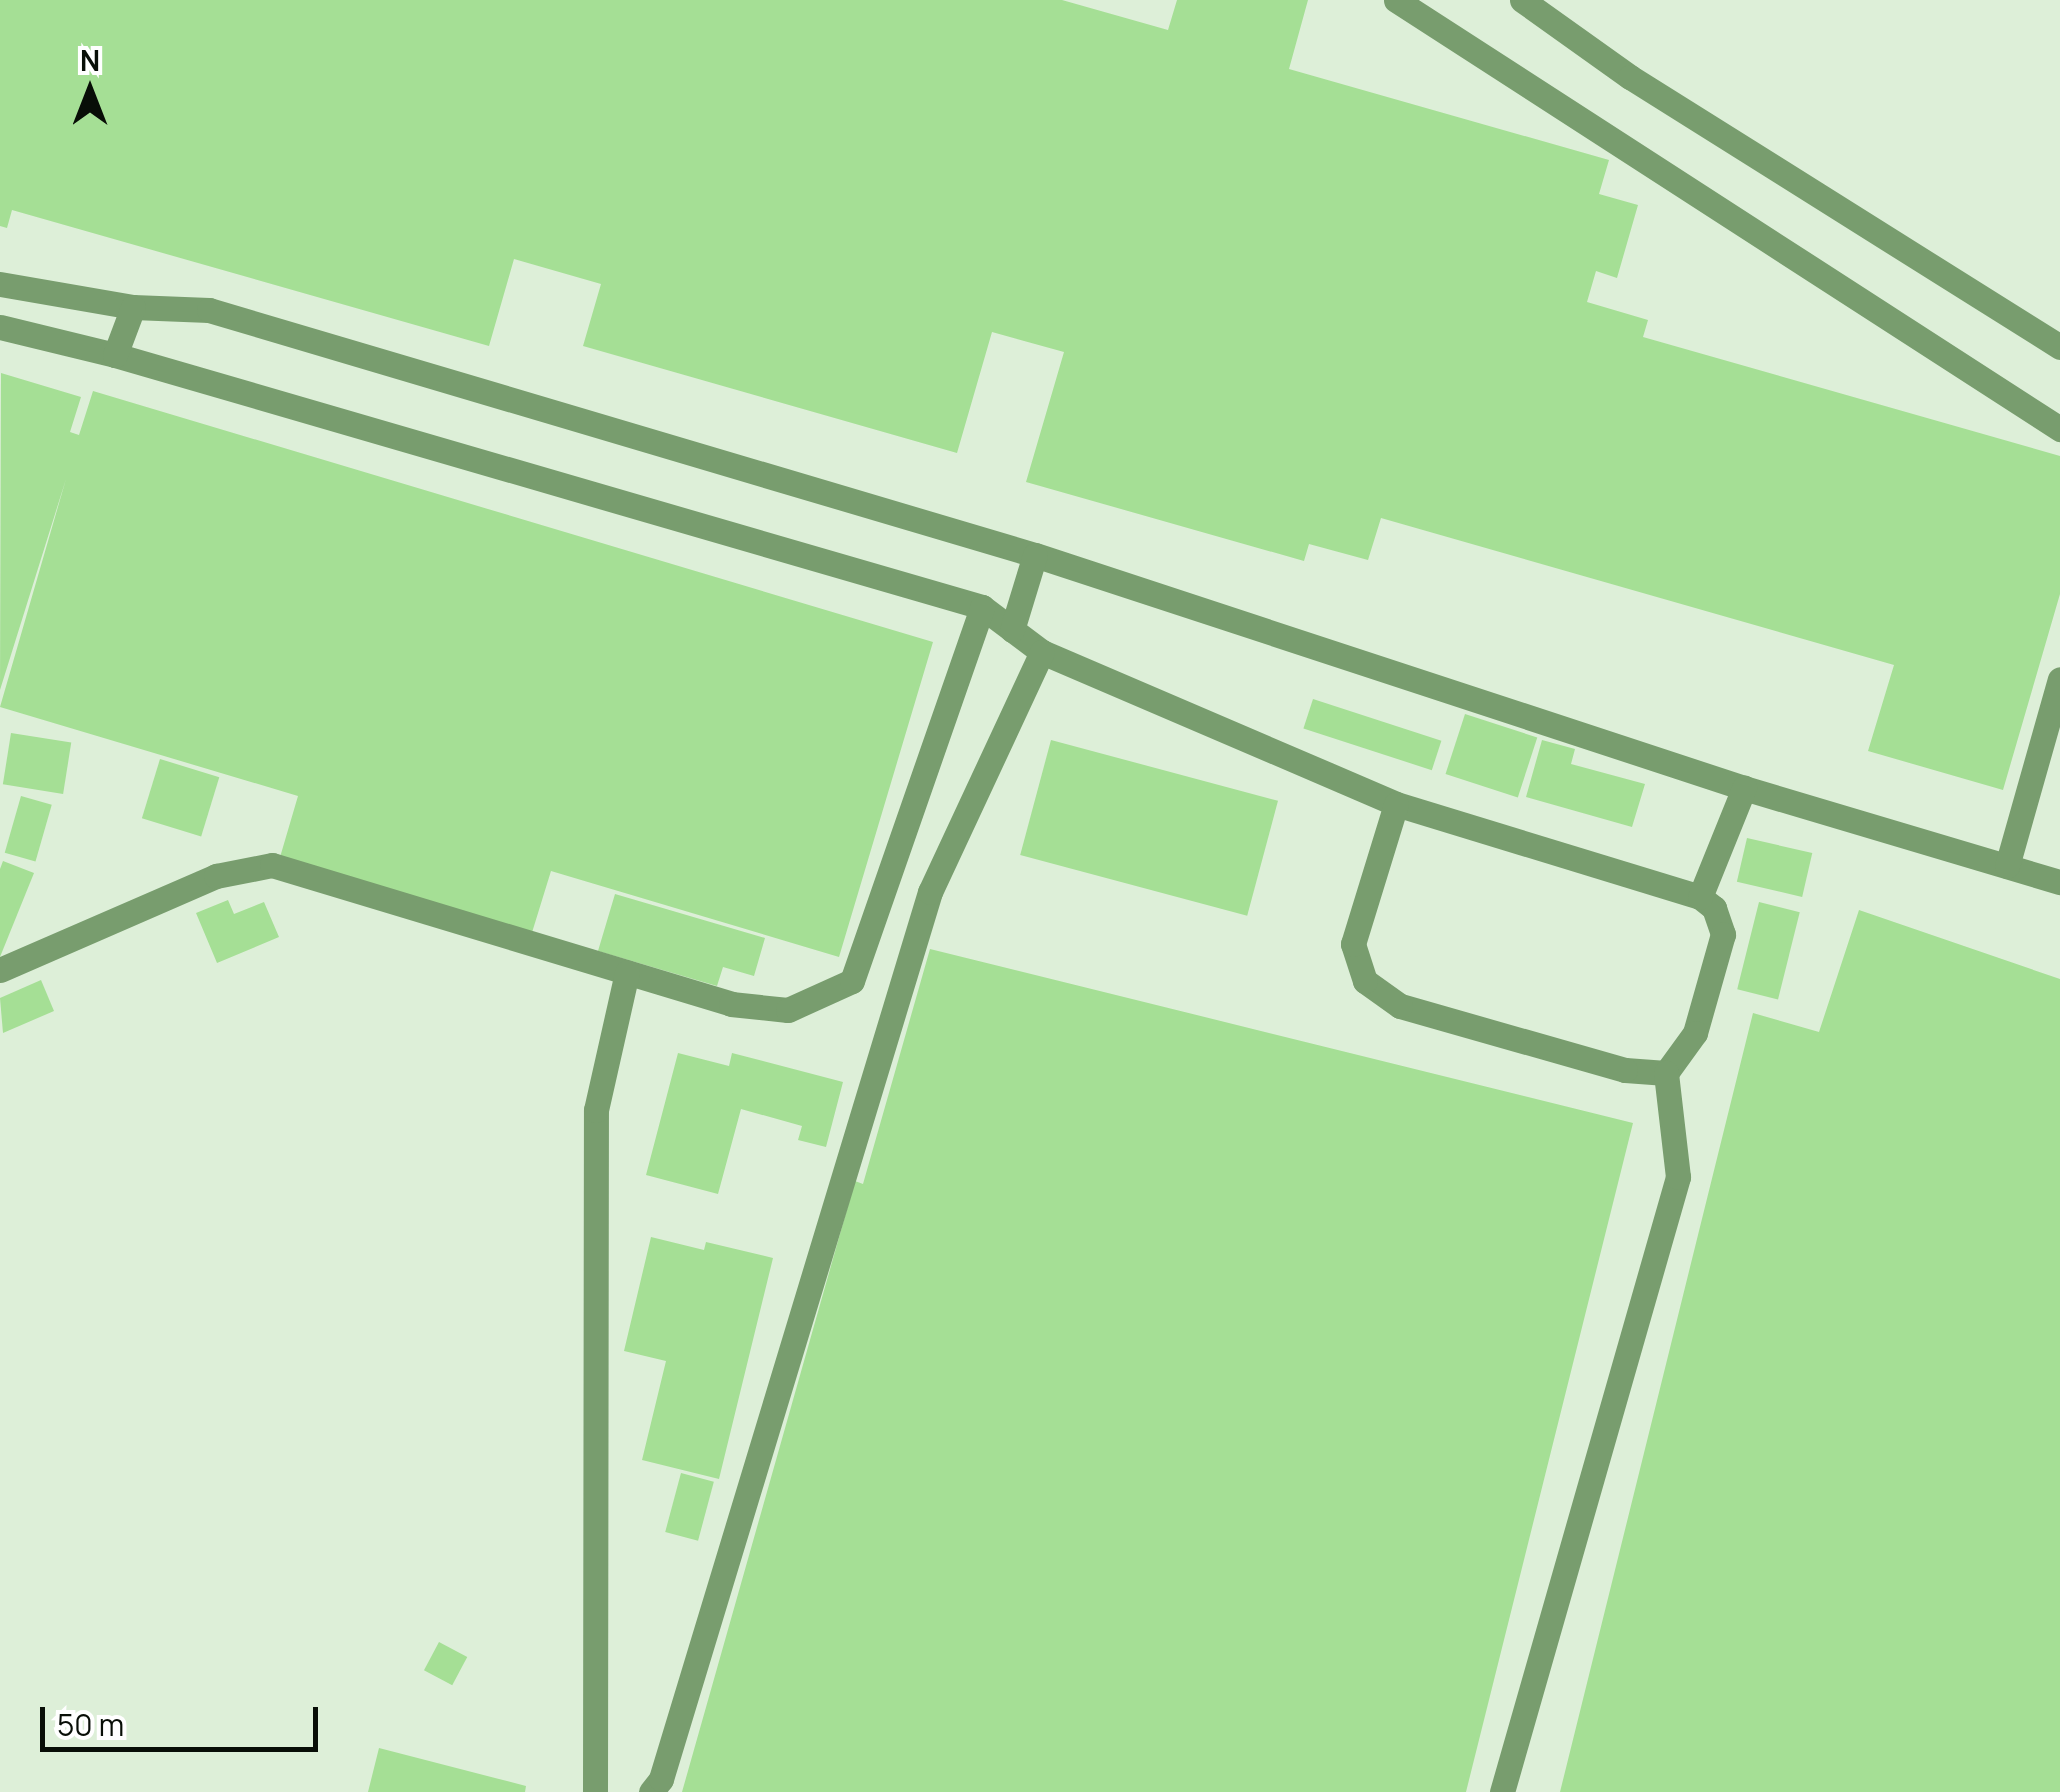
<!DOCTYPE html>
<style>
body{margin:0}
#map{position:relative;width:2060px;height:1792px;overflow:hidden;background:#ddefd8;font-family:Manrope,sans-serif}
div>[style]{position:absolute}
.building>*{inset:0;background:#a5df95;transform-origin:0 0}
.minor>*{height:25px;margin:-12.5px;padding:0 12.5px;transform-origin:12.5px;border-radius:12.5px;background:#789d6e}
span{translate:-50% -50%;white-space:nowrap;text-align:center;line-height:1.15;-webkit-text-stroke:10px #fff;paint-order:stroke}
.north{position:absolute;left:40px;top:40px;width:100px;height:100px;-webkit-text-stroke:8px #fff;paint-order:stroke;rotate:0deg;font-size:28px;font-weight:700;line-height:40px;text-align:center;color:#080e07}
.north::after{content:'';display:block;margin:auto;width:35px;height:45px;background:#080e07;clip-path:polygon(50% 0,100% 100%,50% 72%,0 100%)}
.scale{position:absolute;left:40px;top:1707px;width:278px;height:45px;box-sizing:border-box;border:5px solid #080e07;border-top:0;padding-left:12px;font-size:30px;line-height:35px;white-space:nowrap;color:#080e07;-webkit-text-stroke:8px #fff;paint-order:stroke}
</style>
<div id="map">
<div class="building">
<div style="clip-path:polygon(0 0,1062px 0,1168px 30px,1177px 0,1308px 0,1289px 69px,1609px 160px,1599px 194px,1638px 205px,1617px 278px,1596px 271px,1587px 302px,1648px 320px,1643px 337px,2060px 456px,2060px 594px,2003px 790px,1868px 751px,1894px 665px,1381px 518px,1368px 560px,1309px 544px,1304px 561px,1026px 482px,1064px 352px,992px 332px,957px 453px,583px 346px,601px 284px,514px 259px,489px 346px,12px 210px,7px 228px,0 226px)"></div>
<div style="clip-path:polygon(1px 373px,81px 397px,70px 432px,79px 435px,93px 391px,933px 642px,839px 957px,551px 871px,530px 939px,278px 864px,298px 796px,0 707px,66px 479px,0 690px)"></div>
<div style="left:1313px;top:699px;width:135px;height:31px;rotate:18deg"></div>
<div style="left:1465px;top:714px;width:76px;height:63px;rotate:18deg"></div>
<div style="left:11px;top:733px;width:61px;height:52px;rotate:9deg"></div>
<div style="left:1051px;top:740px;width:235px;height:119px;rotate:15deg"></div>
<div style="clip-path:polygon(1542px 740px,1575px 749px,1571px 764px,1645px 784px,1632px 827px,1526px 797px)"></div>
<div style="left:160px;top:759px;width:62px;height:62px;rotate:17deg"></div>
<div style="left:21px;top:796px;width:32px;height:59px;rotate:16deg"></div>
<div style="left:1747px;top:838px;width:67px;height:45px;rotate:13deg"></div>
<div style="clip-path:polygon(3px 861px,34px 873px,0 957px,0 869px)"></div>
<div style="clip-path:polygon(615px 894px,765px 938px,754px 976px,723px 967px,717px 986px,598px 951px)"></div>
<div style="clip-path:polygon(228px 900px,234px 914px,264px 902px,279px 937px,217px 963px,196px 913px)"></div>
<div style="left:1759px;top:902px;width:42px;height:90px;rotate:14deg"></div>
<div style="clip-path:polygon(1859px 910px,2060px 979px,2060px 1792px,1560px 1792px,1753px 1013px,1819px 1032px)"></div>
<div style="clip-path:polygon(930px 949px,1633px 1123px,1466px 1792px,682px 1792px,855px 1181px,863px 1184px)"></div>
<div style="clip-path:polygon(41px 980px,54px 1011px,3px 1033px,0 998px)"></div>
<div style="clip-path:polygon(678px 1053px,729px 1066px,732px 1053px,843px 1082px,826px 1147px,798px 1140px,802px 1126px,741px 1109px,718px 1194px,646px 1175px)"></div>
<div style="clip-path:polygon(651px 1237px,704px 1250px,706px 1242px,773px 1258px,719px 1479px,642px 1460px,666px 1361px,624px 1351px)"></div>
<div style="left:681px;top:1473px;width:34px;height:61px;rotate:15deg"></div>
<div style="left:439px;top:1642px;width:32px;height:32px;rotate:28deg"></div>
<div style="clip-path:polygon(379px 1748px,526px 1786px,525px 1792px,368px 1792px)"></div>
</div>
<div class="minor">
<div style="left:1396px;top:0;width:791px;rotate:32.87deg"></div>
<div style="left:1522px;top:0;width:133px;rotate:35.5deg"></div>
<div style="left:1630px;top:77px;width:508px;rotate:32.12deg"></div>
<div style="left:0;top:284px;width:135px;rotate:9.8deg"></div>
<div style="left:133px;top:307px;width:76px;rotate:2.3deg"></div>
<div style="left:209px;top:310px;width:862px;rotate:16.52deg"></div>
<div style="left:1035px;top:555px;width:746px;rotate:18.19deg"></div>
<div style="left:1744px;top:788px;width:330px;rotate:16.6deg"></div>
<div style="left:0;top:327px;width:118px;rotate:13.7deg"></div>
<div style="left:115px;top:355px;width:903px;rotate:16.21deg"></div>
<div style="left:982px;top:607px;width:75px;rotate:36.9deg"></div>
<div style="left:1042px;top:652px;width:385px;rotate:23.2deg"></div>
<div style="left:1396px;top:804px;width:318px;rotate:17deg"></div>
<div style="left:1700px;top:897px;width:18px;rotate:38deg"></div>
<div style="left:1714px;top:908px;width:28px;rotate:71deg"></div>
<div style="left:1723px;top:934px;width:103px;rotate:105.8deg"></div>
<div style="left:1695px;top:1033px;width:49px;rotate:125.9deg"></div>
<div style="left:1666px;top:1073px;width:41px;rotate:-175.8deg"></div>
<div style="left:1625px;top:1070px;width:234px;rotate:-164.1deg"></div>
<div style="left:1400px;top:1006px;width:43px;rotate:-144.5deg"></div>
<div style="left:1365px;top:981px;width:39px;rotate:-108deg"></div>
<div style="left:1353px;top:944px;width:146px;rotate:-72.9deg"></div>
<div style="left:115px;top:355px;width:51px;rotate:-69.4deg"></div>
<div style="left:1012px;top:630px;width:78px;rotate:-73deg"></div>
<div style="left:2007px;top:866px;width:194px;rotate:-74.2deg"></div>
<div style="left:1700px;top:897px;width:118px;rotate:-68deg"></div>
<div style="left:0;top:970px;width:236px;rotate:-23.5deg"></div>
<div style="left:216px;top:876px;width:57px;rotate:-11.1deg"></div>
<div style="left:272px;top:865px;width:480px;rotate:16.8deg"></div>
<div style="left:731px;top:1004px;width:57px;rotate:6deg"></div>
<div style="left:788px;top:1010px;width:70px;rotate:-24.4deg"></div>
<div style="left:852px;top:981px;width:396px;rotate:-70.8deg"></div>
<div style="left:595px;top:1792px;width:682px;rotate:-89.92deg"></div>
<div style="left:596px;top:1110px;width:141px;rotate:-77.3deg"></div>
<div style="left:651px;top:1792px;width:16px;rotate:-52deg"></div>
<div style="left:661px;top:1779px;width:927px;rotate:-73.13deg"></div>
<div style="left:930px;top:892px;width:265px;rotate:-65deg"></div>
<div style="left:1502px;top:1792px;width:640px;rotate:-74.03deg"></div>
<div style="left:1678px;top:1177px;width:105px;rotate:-96.6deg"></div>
</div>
<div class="north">N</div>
<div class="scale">50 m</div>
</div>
